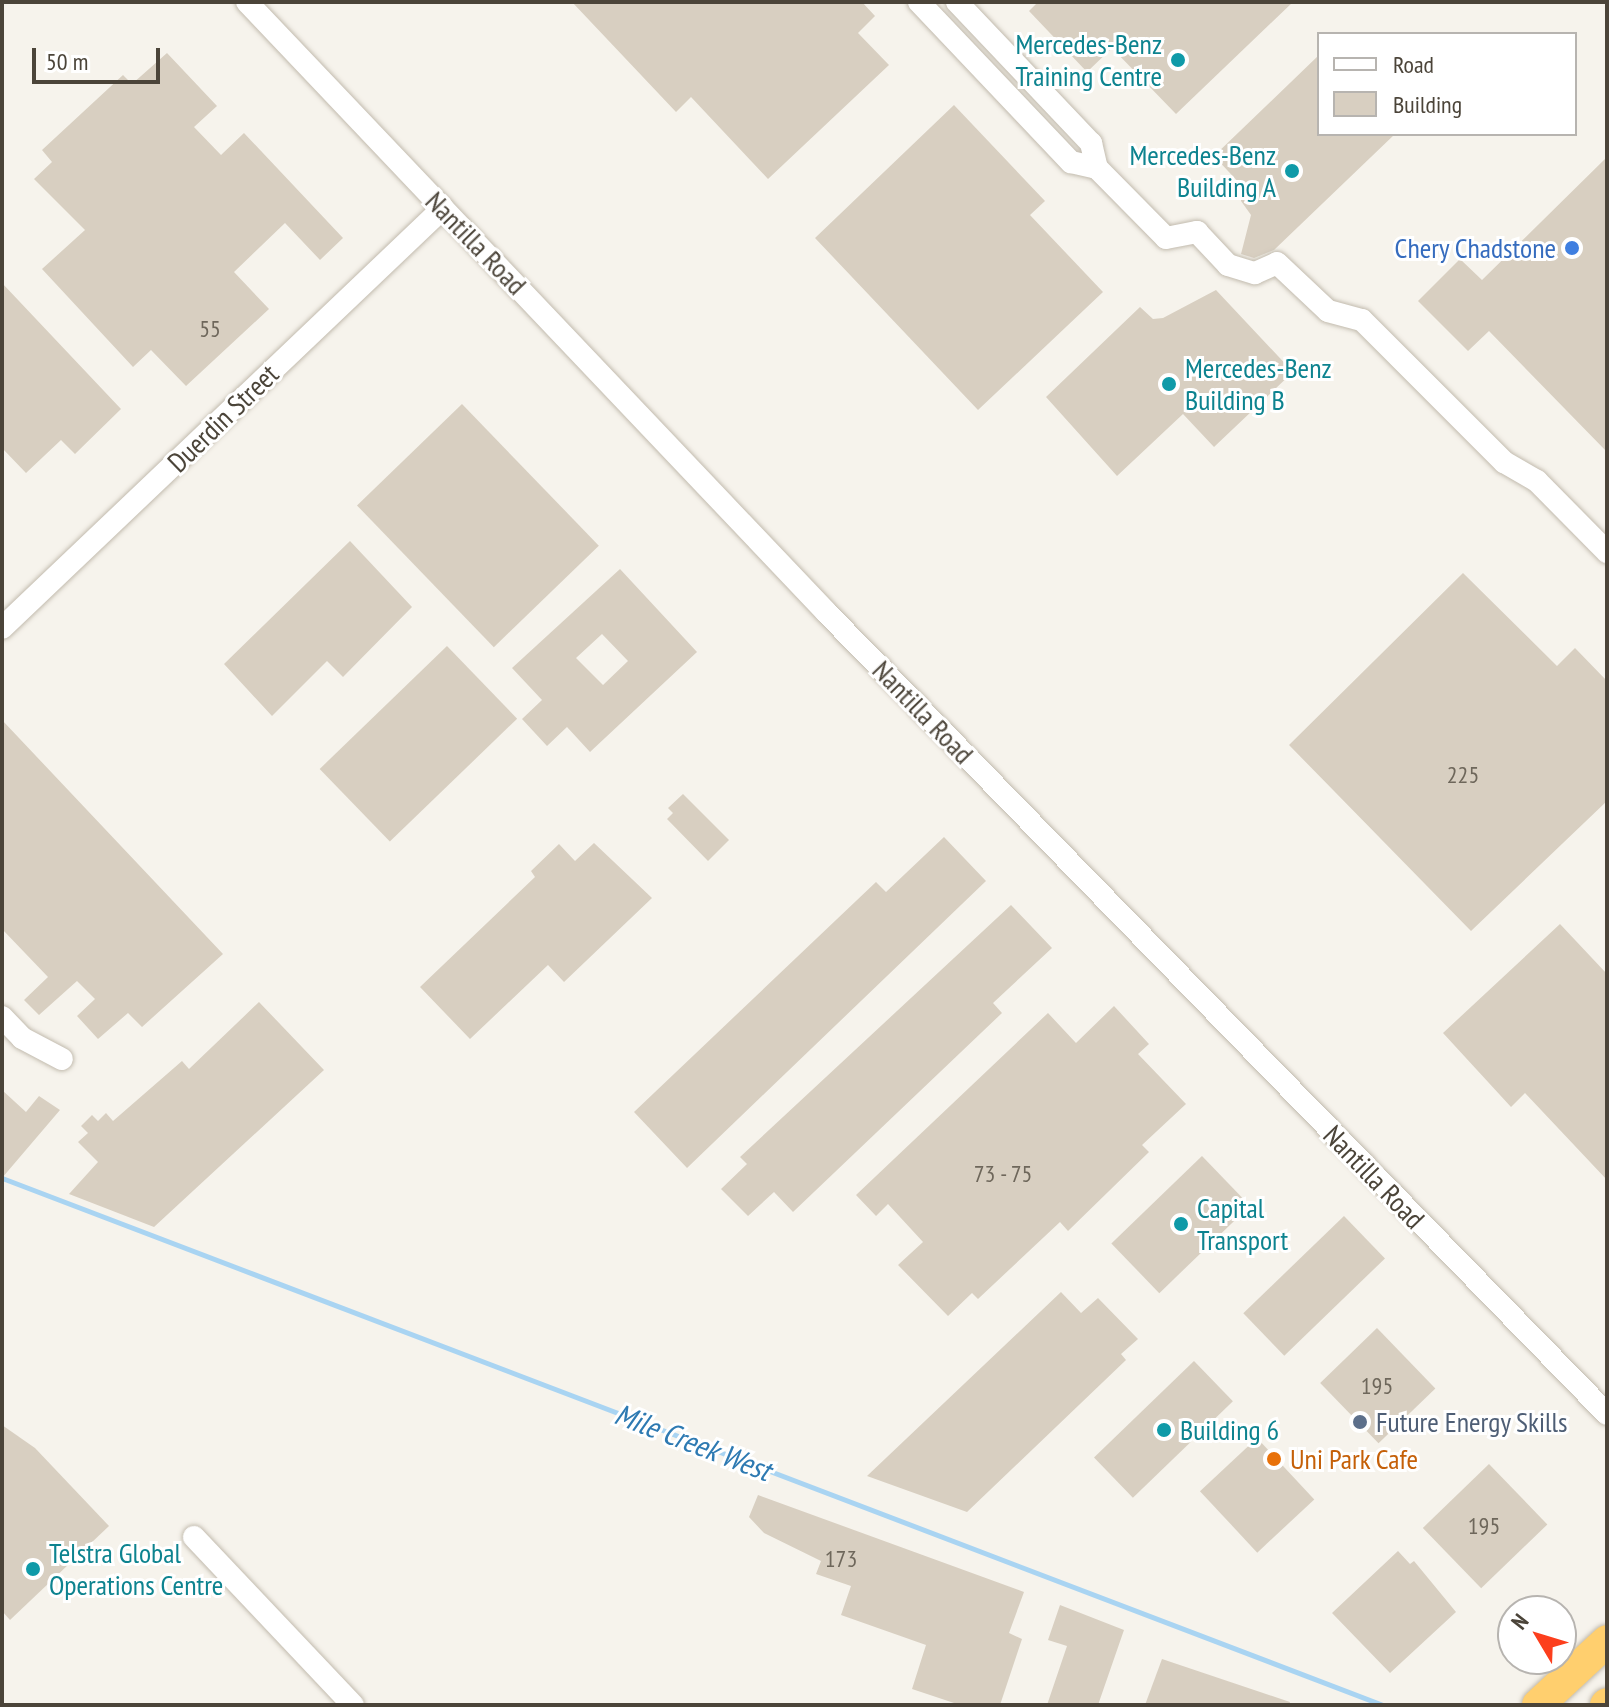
<!DOCTYPE html>
<style>
body{margin:0}
#map{position:relative;width:1609px;height:1707px;overflow:hidden;background:#f6f3ec;font-family:"PT Sans Narrow",sans-serif}
div>[style]{position:absolute}
.stream>*{height:5px;margin:-2.5px;padding:0 2.5px;transform-origin:2.5px;border-radius:2.5px;background:#a9d4f2}
.building>*{inset:0;background:#d8cfc1;transform-origin:0 0}
.roads{filter:drop-shadow(0 0 2px #c2bbae) drop-shadow(0 0 2px #c2bbae)}
.minor>*{height:22px;margin:-11px;padding:0 11px;transform-origin:11px;border-radius:11px;background:#fff}
.highway>*{height:32px;margin:-16px;padding:0 16px;transform-origin:16px;border-radius:16px;background:#ffcf6e}
.dots>*{width:22px;height:22px;translate:-50% -50%;box-sizing:border-box;border:4px solid #fff;border-radius:50%}
span{translate:-50% -50%;white-space:nowrap;text-align:center;line-height:1.15;-webkit-text-stroke:6px #fff;paint-order:stroke}
.number-label{font-size:24px;color:#6e675b}
.number-label span{-webkit-text-stroke-width:0}
.culture-label{font-size:28px;color:#0d838f}
.right{translate:-100% -50%;text-align:right}
.left{translate:0 -50%;text-align:left}
.street-label{font-size:28px;color:#4b4439}
.shop-label{font-size:28px;color:#366cbe}
.service-label{font-size:28px;color:#4e5e75}
.food-label{font-size:28px;color:#c56008}
.water-label{font-size:30px;color:#2e7ab2;font-style:italic}
.frame{position:absolute;inset:0;border:4px solid #4b4439;pointer-events:none}
.legend{position:absolute;left:1317px;top:32px;width:260px;height:104px;box-sizing:border-box;background:#fff;border:2px solid #b7b4b0;margin:0;padding:10px 14px;list-style:none;font-size:24px;color:#4b4439}
.legend li{display:flex;align-items:center;gap:16px;height:40px}
.legend b{width:40px;border:2px solid #b7b4b0}
.north{position:absolute;left:1497px;top:1595px;width:80px;height:80px;box-sizing:border-box;background:#fff;border:2px solid #b7b4b0;border-radius:50%;rotate:308deg;font-size:22px;font-weight:700;line-height:32px;text-align:center;color:#4b4439}
.north::after{content:'';display:block;margin:auto;width:28px;height:36px;background:#fc3f1d;clip-path:polygon(50% 0,100% 100%,50% 72%,0 100%)}
.scale{position:absolute;left:32px;top:48px;width:128px;height:36px;box-sizing:border-box;border:4px solid #4b4439;border-top:0;padding-left:10px;font-size:24px;line-height:28px;white-space:nowrap;color:#4b4439;-webkit-text-stroke:6px #fff;paint-order:stroke}
</style>
<div id="map">
<div class="stream">
<div style="left:2px;top:1178px;width:1478px;rotate:20.89deg"></div>
</div>
<div class="building">
<div style="clip-path:polygon(572px 2px,862px 2px,875px 16px,858px 33px,889px 65px,768px 179px,691px 97px,676px 112px)"></div>
<div style="clip-path:polygon(1038px 2px,1293px 2px,1176px 114px,1112px 48px,1087px 72px,1029px 11px)"></div>
<div style="clip-path:polygon(167px 53px,217px 106px,194px 127px,221px 155px,244px 133px,343px 238px,320px 260px,285px 223px,234px 272px,269px 309px,186px 386px,151px 350px,133px 367px,42px 269px,85px 230px,34px 179px,52px 162px,42px 150px,123px 75px,132px 84px)"></div>
<div style="clip-path:polygon(1319px 55px,1319px 134px,1395px 134px,1274px 250px,1254px 258px,1241px 254px,1251px 215px,1241px 201px,1242px 186px,1214px 156px)"></div>
<div style="clip-path:polygon(954px 105px,1045px 201px,1030px 215px,1103px 292px,978px 410px,815px 238px)"></div>
<div style="clip-path:polygon(1607px 157px,1607px 452px,1489px 331px,1468px 351px,1418px 301px,1460px 259px,1482px 280px)"></div>
<div style="clip-path:polygon(2px 283px,121px 409px,75px 454px,61px 440px,26px 473px,2px 448px)"></div>
<div style="clip-path:polygon(1216px 290px,1293px 372px,1214px 447px,1183px 414px,1117px 476px,1046px 397px,1140px 307px,1153px 319px,1163px 318px)"></div>
<div style="left:462px;top:404px;width:197px;height:146px;rotate:46deg"></div>
<div style="clip-path:polygon(350px 541px,412px 607px,343px 677px,327px 661px,272px 716px,224px 664px)"></div>
<div style="clip-path:polygon(evenodd,620px 569px,697px 652px,590px 752px,567px 727px,547px 746px,522px 719px,542px 700px,512px 668px,620px 569px,602px 634px,628px 661px,603px 685px,576px 658px,602px 634px)"></div>
<div style="clip-path:polygon(1463px 573px,1557px 666px,1575px 648px,1607px 681px,1607px 801px,1471px 931px,1289px 745px)"></div>
<div style="left:447px;top:646px;width:101px;height:177px;rotate:46deg"></div>
<div style="clip-path:polygon(2px 720px,223px 954px,142px 1027px,128px 1013px,98px 1039px,77px 1016px,95px 999px,77px 981px,39px 1015px,24px 1000px,48px 977px,2px 929px)"></div>
<div style="clip-path:polygon(683px 794px,729px 840px,708px 861px,667px 819px,673px 813px,668px 808px)"></div>
<div style="clip-path:polygon(944px 837px,986px 881px,687px 1168px,634px 1112px,876px 882px,886px 892px)"></div>
<div style="clip-path:polygon(594px 843px,652px 898px,564px 982px,548px 965px,470px 1039px,420px 987px,535px 877px,531px 871px,559px 844px,575px 861px)"></div>
<div style="clip-path:polygon(1011px 905px,1052px 948px,993px 1003px,1002px 1013px,793px 1212px,774px 1192px,748px 1216px,721px 1189px,747px 1164px,740px 1157px)"></div>
<div style="clip-path:polygon(1560px 924px,1607px 974px,1607px 1180px,1525px 1093px,1511px 1107px,1443px 1033px)"></div>
<div style="clip-path:polygon(259px 1002px,324px 1070px,154px 1227px,69px 1194px,98px 1162px,78px 1142px,88px 1133px,81px 1126px,92px 1115px,98px 1121px,106px 1113px,113px 1121px,182px 1061px,189px 1069px)"></div>
<div style="clip-path:polygon(1114px 1006px,1149px 1044px,1138px 1054px,1186px 1104px,1142px 1145px,1149px 1152px,1068px 1231px,1060px 1222px,978px 1299px,972px 1293px,948px 1316px,898px 1265px,923px 1242px,888px 1204px,876px 1216px,856px 1195px,1048px 1013px,1076px 1043px)"></div>
<div style="clip-path:polygon(2px 1090px,26px 1112px,39px 1096px,60px 1110px,2px 1178px)"></div>
<div style="left:1202px;top:1156px;width:69px;height:126px;rotate:46deg"></div>
<div style="left:1344px;top:1216px;width:59px;height:140px;rotate:46deg"></div>
<div style="clip-path:polygon(1061px 1292px,1081px 1313px,1098px 1298px,1138px 1339px,1121px 1354px,1126px 1360px,967px 1512px,867px 1476px)"></div>
<div style="left:1377px;top:1328px;width:84px;height:79px;rotate:46deg"></div>
<div style="left:1194px;top:1361px;width:56px;height:139px;rotate:46deg"></div>
<div style="clip-path:polygon(2px 1425px,35px 1448px,109px 1526px,10px 1620px,2px 1611px)"></div>
<div style="left:1257px;top:1438px;width:84px;height:78px;rotate:47deg"></div>
<div style="left:1489px;top:1464px;width:84px;height:92px;rotate:46deg"></div>
<div style="clip-path:polygon(758px 1495px,1024px 1592px,1009px 1633px,1022px 1639px,1000px 1705px,960px 1705px,912px 1689px,926px 1645px,841px 1615px,851px 1586px,816px 1574px,821px 1561px,764px 1533px,749px 1517px)"></div>
<div style="clip-path:polygon(1398px 1551px,1410px 1564px,1414px 1561px,1456px 1612px,1390px 1673px,1332px 1613px)"></div>
<div style="clip-path:polygon(1060px 1605px,1124px 1630px,1098px 1705px,1047px 1705px,1067px 1646px,1048px 1640px)"></div>
<div style="clip-path:polygon(1162px 1659px,1290px 1702px,1289px 1705px,1145px 1705px)"></div>
</div>
<div class="roads">
<div class="minor">
<div style="left:247px;top:2px;width:841px;rotate:46.49deg"></div>
<div style="left:826px;top:612px;width:1119px;rotate:45.76deg"></div>
<div style="left:919px;top:2px;width:221px;rotate:46.5deg"></div>
<div style="left:1071px;top:162px;width:27px;rotate:13deg"></div>
<div style="left:957px;top:2px;width:195px;rotate:46.5deg"></div>
<div style="left:1091px;top:143px;width:26px;rotate:77deg"></div>
<div style="left:1097px;top:168px;width:98px;rotate:45.4deg"></div>
<div style="left:1166px;top:238px;width:32px;rotate:-11deg"></div>
<div style="left:1197px;top:232px;width:45px;rotate:46.8deg"></div>
<div style="left:1228px;top:265px;width:28px;rotate:17deg"></div>
<div style="left:1255px;top:273px;width:24px;rotate:-24deg"></div>
<div style="left:1277px;top:263px;width:70px;rotate:43.3deg"></div>
<div style="left:1328px;top:311px;width:35px;rotate:15deg"></div>
<div style="left:1362px;top:320px;width:201px;rotate:45deg"></div>
<div style="left:1504px;top:462px;width:38px;rotate:30deg"></div>
<div style="left:1537px;top:481px;width:100px;rotate:45.4deg"></div>
<div style="left:2px;top:628px;width:609px;rotate:-43.6deg"></div>
<div style="left:2px;top:1017px;width:29px;rotate:46deg"></div>
<div style="left:22px;top:1038px;width:45px;rotate:27.7deg"></div>
<div style="left:194px;top:1537px;width:231px;rotate:46.6deg"></div>
</div>
<div class="highway">
<div style="left:1538px;top:1705px;width:94px;rotate:-42.8deg"></div>
<div style="left:1606px;top:1705px;width:1px;rotate:-45deg"></div>
</div>
</div>
<div class="dots">
<div style="left:1178px;top:60px;background:#0f9aa8"></div>
<div style="left:1292px;top:171px;background:#0f9aa8"></div>
<div style="left:1572px;top:248px;background:#3f7fe0"></div>
<div style="left:1169px;top:384px;background:#0f9aa8"></div>
<div style="left:1181px;top:1224px;background:#0f9aa8"></div>
<div style="left:1360px;top:1422px;background:#5c6f8a"></div>
<div style="left:1164px;top:1430px;background:#0f9aa8"></div>
<div style="left:1274px;top:1459px;background:#e8710a"></div>
<div style="left:33px;top:1569px;background:#0f9aa8"></div>
</div>
<div class="number-label">
<span style="left:210px;top:329px">55</span>
<span style="left:1463px;top:775px">225</span>
<span style="left:1003px;top:1174px">73 - 75</span>
<span style="left:1377px;top:1386px">195</span>
<span style="left:1484px;top:1526px">195</span>
<span style="left:841px;top:1559px">173</span>
</div>
<div class="culture-label">
<span class="right" style="left:1162px;top:60px">Mercedes-Benz<br>Training Centre</span>
<span class="right" style="left:1276px;top:171px">Mercedes-Benz<br>Building A</span>
<span class="left" style="left:1185px;top:384px">Mercedes-Benz<br>Building B</span>
<span class="left" style="left:1197px;top:1224px">Capital<br>Transport</span>
<span class="left" style="left:1180px;top:1430px">Building 6</span>
<span class="left" style="left:49px;top:1569px">Telstra Global<br>Operations Centre</span>
</div>
<div class="street-label">
<span style="left:476px;top:243px;rotate:46deg">Nantilla Road</span>
<span style="left:223px;top:418px;rotate:-44deg">Duerdin Street</span>
<span style="left:923px;top:712px;rotate:46deg">Nantilla Road</span>
<span style="left:1374px;top:1177px;rotate:46deg">Nantilla Road</span>
</div>
<div class="shop-label">
<span class="right" style="left:1556px;top:248px">Chery Chadstone</span>
</div>
<div class="service-label">
<span class="left" style="left:1376px;top:1422px">Future Energy Skills</span>
</div>
<div class="food-label">
<span class="left" style="left:1290px;top:1459px">Uni Park Cafe</span>
</div>
<div class="water-label">
<span style="left:693px;top:1442px;rotate:21deg">Mile Creek West</span>
</div>
<div class="frame"></div>
<ul class="legend">
<li><b style="height:10px;background:#fff"></b>Road</li>
<li><b style="height:22px;background:#d8cfc1"></b>Building</li>
</ul>
<div class="north">N</div>
<div class="scale">50 m</div>
</div>
